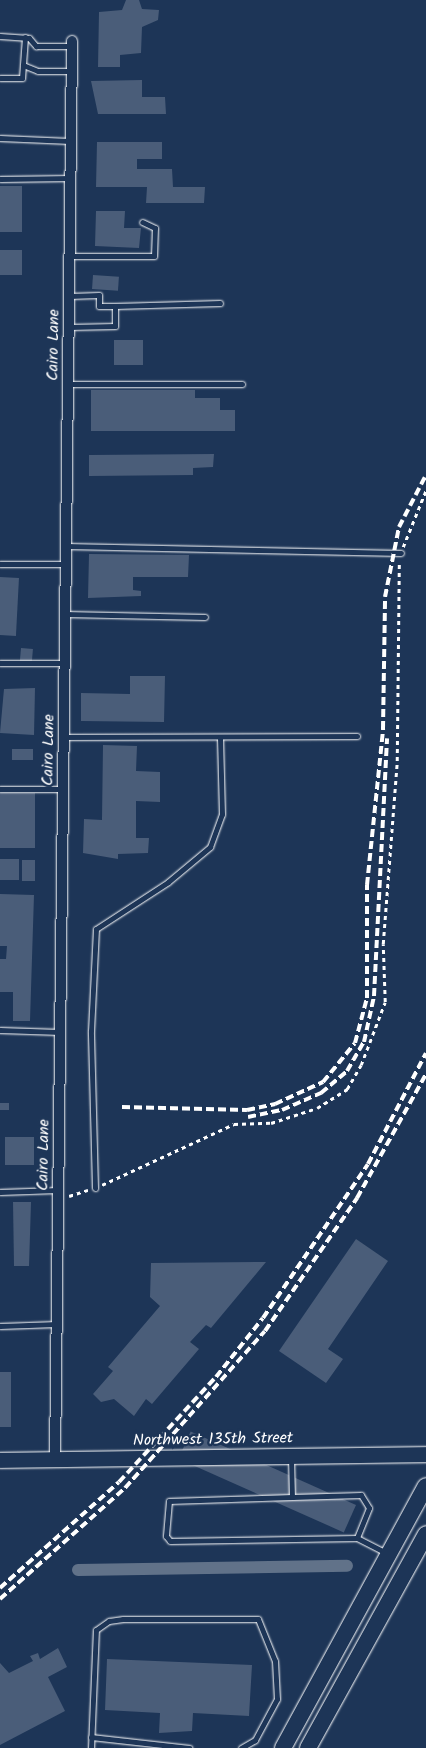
<!DOCTYPE html>
<style>
body{margin:0}
#map{position:relative;width:426px;height:1748px;overflow:hidden;background:#1d3557;font-family:Kalam,sans-serif}
div>[style]{position:absolute}
.canal>*{height:12px;margin:-6px;padding:0 6px;transform-origin:6px;border-radius:6px;background:#617289}
.building>*{inset:0;background:#4a5d79;transform-origin:0 0}
.path>*{height:2.5px;margin-top:-1.25px;transform-origin:0;background:repeating-linear-gradient(90deg,#fff 0 4px,transparent 0 8px)}
.roads{filter:drop-shadow(0 0 1px #fff) drop-shadow(0 0 1px #fff)}
.lane>*{height:5px;margin:-2.5px;padding:0 2.5px;transform-origin:2.5px;border-radius:2.5px;background:#1d3557}
.street>*{height:10px;margin:-5px;padding:0 5px;transform-origin:5px;border-radius:5px;background:#1d3557}
.secondary>*{height:15px;margin:-7.5px;padding:0 7.5px;transform-origin:7.5px;border-radius:7.5px;background:#1d3557}
.primary>*{height:16px;margin:-8px;padding:0 8px;transform-origin:8px;border-radius:8px;background:#1d3557}
.rail>*{height:4px;margin-top:-2px;transform-origin:0;background:repeating-linear-gradient(90deg,#fff 0 8px,transparent 0 12px)}
span{translate:-50% -50%;white-space:nowrap;text-align:center;line-height:1.15;-webkit-text-stroke:5px #1d3557;paint-order:stroke}
.street-label{font-size:16px;color:#fff}
</style>
<div id="map">
<div class="canal">
<div style="left:78px;top:1570px;width:269px;rotate:-0.9deg"></div>
</div>
<div class="building">
<div style="clip-path:polygon(126px 0,139px 0,142px 9px,159px 10px,158px 20px,142px 27px,141px 53px,120px 55px,120px 67px,98px 67px,99px 12px,122px 10px)"></div>
<div style="clip-path:polygon(142px 80px,142px 97px,165px 97px,166px 114px,98px 114px,91px 81px)"></div>
<div style="clip-path:polygon(97px 142px,162px 142px,162px 159px,137px 159px,137px 169px,172px 169px,173px 187px,205px 187px,204px 203px,146px 203px,147px 187px,96px 187px)"></div>
<div style="left:0;top:186px;width:22px;height:46px"></div>
<div style="clip-path:polygon(96px 211px,125px 211px,124px 228px,141px 228px,139px 248px,95px 246px)"></div>
<div style="left:0;top:250px;width:22px;height:25px"></div>
<div style="left:93px;top:275px;width:26px;height:14px;rotate:4deg"></div>
<div style="left:114px;top:340px;width:29px;height:25px"></div>
<div style="clip-path:polygon(91px 390px,195px 390px,195px 398px,220px 398px,220px 410px,235px 410px,235px 431px,91px 431px)"></div>
<div style="clip-path:polygon(214px 454px,213px 467px,193px 468px,193px 475px,89px 476px,89px 455px)"></div>
<div style="clip-path:polygon(89px 554px,189px 555px,188px 577px,133px 577px,133px 590px,141px 591px,141px 596px,88px 598px)"></div>
<div style="left:0;top:577px;width:19px;height:58px;rotate:3deg"></div>
<div style="left:21px;top:648px;width:12px;height:13px;rotate:5deg"></div>
<div style="clip-path:polygon(130px 676px,165px 676px,164px 722px,81px 721px,81px 693px,130px 694px)"></div>
<div style="clip-path:polygon(35px 688px,34px 735px,0 733px,4px 689px)"></div>
<div style="clip-path:polygon(103px 745px,137px 746px,136px 771px,160px 772px,160px 802px,136px 801px,136px 838px,149px 838px,148px 853px,118px 854px,118px 859px,83px 853px,84px 819px,102px 820px)"></div>
<div style="left:12px;top:749px;width:21px;height:11px"></div>
<div style="left:0;top:793px;width:35px;height:55px"></div>
<div style="left:19px;top:859px;width:21px;height:19px;rotate:90deg"></div>
<div style="left:22px;top:860px;width:13px;height:21px"></div>
<div style="clip-path:polygon(0 894px,34px 895px,30px 1021px,13px 1021px,13px 992px,0 992px,0 959px,6px 959px,7px 946px,0 946px)"></div>
<div style="left:0;top:1103px;width:9px;height:7px"></div>
<div style="left:5px;top:1137px;width:29px;height:28px"></div>
<div style="clip-path:polygon(13px 1202px,31px 1202px,29px 1266px,14px 1266px)"></div>
<div style="clip-path:polygon(356px 1239px,388px 1261px,328px 1349px,343px 1359px,326px 1383px,279px 1351px)"></div>
<div style="clip-path:polygon(266px 1262px,211px 1328px,206px 1325px,190px 1342px,199px 1349px,152px 1404px,146px 1399px,134px 1416px,114px 1399px,101px 1402px,93px 1394px,113px 1371px,108px 1367px,160px 1306px,150px 1297px,151px 1263px)"></div>
<div style="left:0;top:1372px;width:11px;height:55px"></div>
<div style="left:356px;top:1505px;width:30px;height:181px;rotate:114deg"></div>
<div style="clip-path:polygon(58px 1648px,67px 1667px,48px 1677px,65px 1711px,0 1745px,0 1663px,9px 1673px,33px 1661px,30px 1656px,38px 1653px,40px 1659px)"></div>
<div style="clip-path:polygon(107px 1659px,252px 1665px,249px 1716px,193px 1713px,192px 1731px,159px 1733px,160px 1713px,105px 1710px)"></div>
</div>
<div class="path">
<div style="left:403px;top:547px;width:61px;rotate:-68deg"></div>
<div style="left:102px;top:1185px;width:145px;rotate:-24.8deg"></div>
<div style="left:234px;top:1124px;width:37px;rotate:-2deg"></div>
<div style="left:271px;top:1123px;width:48px;rotate:-18.1deg"></div>
<div style="left:317px;top:1108px;width:36px;rotate:-32deg"></div>
<div style="left:347px;top:1089px;width:28px;rotate:-60deg"></div>
<div style="left:361px;top:1065px;width:67px;rotate:-69.1deg"></div>
<div style="left:385px;top:1002px;width:58px;rotate:-92deg"></div>
<div style="left:383px;top:944px;width:184px;rotate:-85.6deg"></div>
<div style="left:397px;top:761px;width:199px;rotate:-89.4deg"></div>
<div style="left:69px;top:1196px;width:20px;rotate:-18deg"></div>
</div>
<div class="roads">
<div class="lane">
<div style="left:0;top:36px;width:29px;rotate:4deg"></div>
<div style="left:29px;top:38px;width:11px;rotate:49deg"></div>
<div style="left:36px;top:46px;width:36px"></div>
<div style="left:23px;top:65px;width:16px;rotate:22deg"></div>
<div style="left:38px;top:71px;width:33px"></div>
<div style="left:0;top:78px;width:22px"></div>
<div style="left:22px;top:78px;width:41px;rotate:-85.8deg"></div>
<div style="left:0;top:138px;width:70px;rotate:2.5deg"></div>
<div style="left:0;top:179px;width:71px;rotate:-0.8deg"></div>
<div style="left:70px;top:256px;width:84px"></div>
<div style="left:154px;top:256px;width:28px;rotate:-88deg"></div>
<div style="left:155px;top:228px;width:14px;rotate:-155deg"></div>
<div style="left:69px;top:296px;width:30px;rotate:-2deg"></div>
<div style="left:99px;top:295px;width:11px;rotate:90deg"></div>
<div style="left:99px;top:306px;width:16px"></div>
<div style="left:69px;top:327px;width:46px;rotate:-1.2deg"></div>
<div style="left:115px;top:326px;width:20px;rotate:-90deg"></div>
<div style="left:115px;top:306px;width:105px;rotate:-1.6deg"></div>
<div style="left:68px;top:384px;width:174px"></div>
<div style="left:66px;top:546px;width:335px;rotate:1.2deg"></div>
<div style="left:0;top:564px;width:65px"></div>
<div style="left:65px;top:614px;width:140px;rotate:1.2deg"></div>
<div style="left:0;top:663px;width:65px"></div>
<div style="left:64px;top:737px;width:293px;rotate:-0.2deg"></div>
<div style="left:0;top:789px;width:63px"></div>
<div style="left:0;top:1030px;width:60px;rotate:1.9deg"></div>
<div style="left:95px;top:1188px;width:157px;rotate:-91.5deg"></div>
<div style="left:91px;top:1031px;width:102px;rotate:-87.2deg"></div>
<div style="left:96px;top:929px;width:86px;rotate:-33.1deg"></div>
<div style="left:168px;top:882px;width:55px;rotate:-39.8deg"></div>
<div style="left:210px;top:847px;width:35px;rotate:-70deg"></div>
<div style="left:222px;top:814px;width:77px;rotate:-91.5deg"></div>
<div style="left:0;top:1192px;width:58px;rotate:-2deg"></div>
<div style="left:0;top:1326px;width:57px;rotate:-2deg"></div>
<div style="left:291px;top:1457px;width:40px;rotate:88.6deg"></div>
<div style="left:292px;top:1497px;width:123px;rotate:178.1deg"></div>
<div style="left:169px;top:1501px;width:35px;rotate:95deg"></div>
<div style="left:166px;top:1536px;width:6px;rotate:51deg"></div>
<div style="left:170px;top:1541px;width:187px;rotate:-0.9deg"></div>
<div style="left:357px;top:1538px;width:33px;rotate:27deg"></div>
<div style="left:292px;top:1497px;width:69px;rotate:-1.7deg"></div>
<div style="left:361px;top:1495px;width:15px;rotate:58deg"></div>
<div style="left:369px;top:1508px;width:32px;rotate:112deg"></div>
<div style="left:91px;top:1737px;width:99px;rotate:6.4deg"></div>
<div style="left:91px;top:1748px;width:118px;rotate:-87.6deg"></div>
<div style="left:96px;top:1630px;width:16px;rotate:-35deg"></div>
<div style="left:109px;top:1621px;width:14px;rotate:-8deg"></div>
<div style="left:123px;top:1619px;width:135px"></div>
<div style="left:258px;top:1619px;width:45px;rotate:68deg"></div>
<div style="left:275px;top:1661px;width:38px;rotate:87deg"></div>
<div style="left:277px;top:1699px;width:47px;rotate:118.2deg"></div>
<div style="left:255px;top:1740px;width:16px;rotate:150deg"></div>
</div>
<div class="street">
<div style="left:55px;top:1459px;width:1418px;rotate:-89.31deg"></div>
</div>
<div class="secondary">
<div style="left:0;top:1460px;width:426px;rotate:-0.8deg"></div>
</div>
<div class="primary">
<div style="left:283px;top:1748px;width:298px;rotate:-61.4deg"></div>
<div style="left:308px;top:1748px;width:244px;rotate:-61.1deg"></div>
</div>
</div>
<div class="rail">
<div style="left:122px;top:1107px;width:125px;rotate:1.4deg"></div>
<div style="left:247px;top:1110px;width:29px;rotate:-12deg"></div>
<div style="left:275px;top:1104px;width:53px;rotate:-24.6deg"></div>
<div style="left:323px;top:1082px;width:50px;rotate:-50.6deg"></div>
<div style="left:355px;top:1043px;width:47px;rotate:-75.1deg"></div>
<div style="left:367px;top:998px;width:113px;rotate:-90deg"></div>
<div style="left:367px;top:885px;width:157px;rotate:-84.1deg"></div>
<div style="left:383px;top:729px;width:132px;rotate:-89.1deg"></div>
<div style="left:385px;top:597px;width:71px;rotate:-78.7deg"></div>
<div style="left:399px;top:527px;width:59px;rotate:-62.6deg"></div>
<div style="left:248px;top:1117px;width:35px;rotate:-12deg"></div>
<div style="left:282px;top:1110px;width:43px;rotate:-23.6deg"></div>
<div style="left:321px;top:1093px;width:34px;rotate:-40deg"></div>
<div style="left:347px;top:1071px;width:34px;rotate:-60deg"></div>
<div style="left:364px;top:1042px;width:47px;rotate:-77.7deg"></div>
<div style="left:374px;top:996px;width:258px;rotate:-87.1deg"></div>
<div style="left:0;top:1588px;width:159px;rotate:-41.7deg"></div>
<div style="left:119px;top:1482px;width:143px;rotate:-47.3deg"></div>
<div style="left:216px;top:1377px;width:75px;rotate:-51.5deg"></div>
<div style="left:263px;top:1318px;width:186px;rotate:-55.7deg"></div>
<div style="left:368px;top:1164px;width:125px;rotate:-62.4deg"></div>
<div style="left:0;top:1599px;width:167px;rotate:-41.6deg"></div>
<div style="left:125px;top:1488px;width:210px;rotate:-48.3deg"></div>
<div style="left:265px;top:1331px;width:162px;rotate:-55.3deg"></div>
<div style="left:357px;top:1198px;width:142px;rotate:-60.9deg"></div>
</div>
<div class="street-label">
<span style="left:54px;top:345px;rotate:-89deg">Cairo Lane</span>
<span style="left:49px;top:750px;rotate:-89deg">Cairo Lane</span>
<span style="left:44px;top:1155px;rotate:-89deg">Cairo Lane</span>
<span style="left:213px;top:1440px;rotate:-1deg">Northwest 135th Street</span>
</div>
</div>
